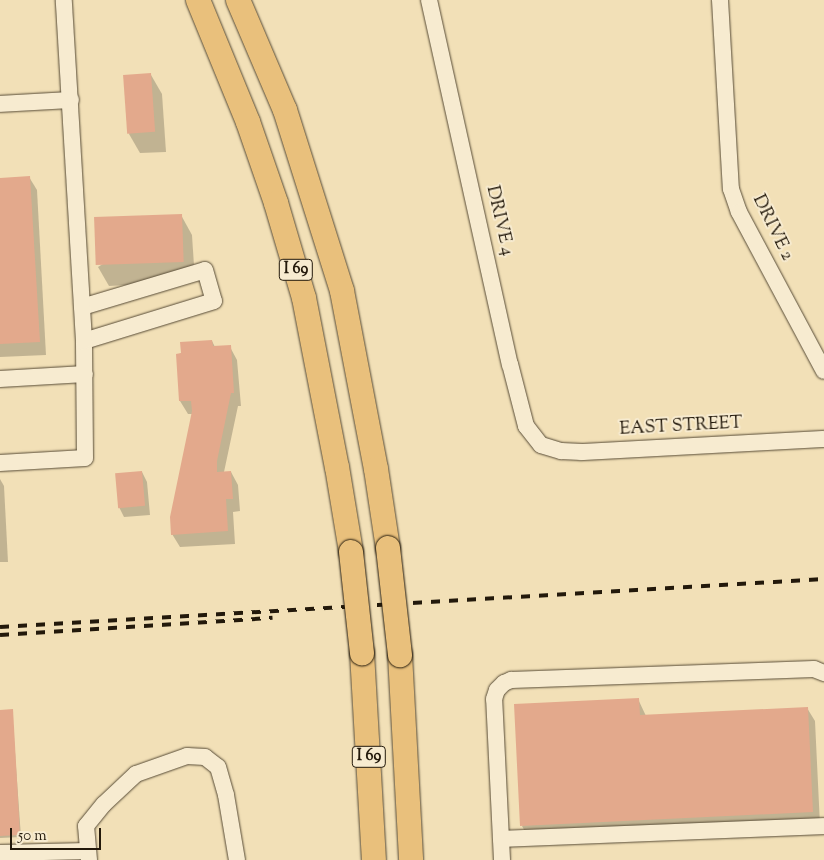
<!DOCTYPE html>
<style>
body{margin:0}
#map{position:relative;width:824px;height:860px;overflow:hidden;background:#f2e0b7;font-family:"Sorts Mill Goudy",serif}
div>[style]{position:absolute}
.shadow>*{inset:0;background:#0003}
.building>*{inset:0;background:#e3a98c;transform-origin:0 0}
.roads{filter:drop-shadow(0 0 1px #574b36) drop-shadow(0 0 1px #574b36)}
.minor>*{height:16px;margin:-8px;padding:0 8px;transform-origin:8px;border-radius:8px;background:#f7ebd0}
.highway>*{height:24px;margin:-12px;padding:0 12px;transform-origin:12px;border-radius:12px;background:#e9c07c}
.rail>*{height:4px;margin-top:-2px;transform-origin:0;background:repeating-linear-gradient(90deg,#23190b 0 9px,transparent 0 18px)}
.bridges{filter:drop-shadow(0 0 1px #23190b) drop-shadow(0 0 1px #23190b)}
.highway-bridge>*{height:24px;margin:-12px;padding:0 12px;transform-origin:12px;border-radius:12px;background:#e9c07c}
span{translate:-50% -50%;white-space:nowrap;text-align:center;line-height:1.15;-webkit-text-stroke:4px #f7ebd0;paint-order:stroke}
.shield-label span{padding:1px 4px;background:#f7ebd0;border:1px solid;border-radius:4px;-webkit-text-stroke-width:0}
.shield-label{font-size:16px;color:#23190b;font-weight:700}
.street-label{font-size:18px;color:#23190b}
.scale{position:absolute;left:10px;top:828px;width:91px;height:22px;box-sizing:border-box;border:2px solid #23190b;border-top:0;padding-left:6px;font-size:15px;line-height:18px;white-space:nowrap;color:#23190b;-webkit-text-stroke:4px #f7ebd0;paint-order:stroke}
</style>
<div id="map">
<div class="shadow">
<div style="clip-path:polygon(151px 75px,162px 94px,166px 152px,140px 153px,129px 134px)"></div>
<div style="clip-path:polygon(29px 177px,37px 190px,46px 355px,0 357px,0 179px)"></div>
<div style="clip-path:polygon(181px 215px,192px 235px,195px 281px,109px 286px,98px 267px)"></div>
<div style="clip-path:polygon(212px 341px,215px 347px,230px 347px,237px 360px,241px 406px,238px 406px,224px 472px,231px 472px,238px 485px,240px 511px,233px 512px,235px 544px,180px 547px,172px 534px,193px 414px,188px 414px,180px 401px,177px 355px)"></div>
<div style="clip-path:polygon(142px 472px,147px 482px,150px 515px,124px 517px,119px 507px)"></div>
<div style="clip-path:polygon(0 479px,4px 486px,8px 562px,0 562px)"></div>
<div style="clip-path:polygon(638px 699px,646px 716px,807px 708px,815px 721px,820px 825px,529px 839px,522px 826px)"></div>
<div style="clip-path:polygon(12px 710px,21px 837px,0 838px,0 711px)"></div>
</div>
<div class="building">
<div style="left:151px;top:73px;width:59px;height:28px;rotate:86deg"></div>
<div style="clip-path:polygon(30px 176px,40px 342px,0 344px,0 178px)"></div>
<div style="left:182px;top:214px;width:48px;height:88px;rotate:88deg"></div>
<div style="clip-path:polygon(212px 340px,213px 346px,231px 345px,234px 393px,231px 393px,217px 461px,217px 472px,231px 471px,233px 499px,226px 499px,228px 531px,171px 535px,170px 517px,192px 411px,191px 401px,179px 401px,176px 354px,181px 353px,180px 342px)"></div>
<div style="left:142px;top:471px;width:35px;height:27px;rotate:85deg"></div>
<div style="clip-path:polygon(639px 698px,640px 715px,808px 707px,813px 812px,520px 826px,514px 704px)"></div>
<div style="clip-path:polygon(13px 709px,20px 835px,0 836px,0 710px)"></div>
</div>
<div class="roads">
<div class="minor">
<div style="left:429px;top:0;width:373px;rotate:77.5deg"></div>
<div style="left:510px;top:364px;width:64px;rotate:75.5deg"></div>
<div style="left:526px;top:426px;width:24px;rotate:52deg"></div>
<div style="left:541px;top:445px;width:21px;rotate:17deg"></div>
<div style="left:561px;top:451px;width:21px;rotate:3deg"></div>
<div style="left:582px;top:452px;width:242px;rotate:-3.1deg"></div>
<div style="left:720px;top:0;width:189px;rotate:86.7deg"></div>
<div style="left:731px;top:189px;width:24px;rotate:71deg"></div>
<div style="left:739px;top:212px;width:180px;rotate:61.9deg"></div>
<div style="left:0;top:104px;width:71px;rotate:-3.2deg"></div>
<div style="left:82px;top:307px;width:128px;rotate:-16.7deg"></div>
<div style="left:205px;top:270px;width:32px;rotate:74deg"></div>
<div style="left:214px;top:301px;width:136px;rotate:162.9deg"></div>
<div style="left:0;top:379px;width:85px;rotate:-3.4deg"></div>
<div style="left:0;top:463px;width:85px;rotate:-3.4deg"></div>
<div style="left:85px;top:458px;width:117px;rotate:-90.5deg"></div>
<div style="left:84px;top:341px;width:342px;rotate:-93.4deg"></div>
<div style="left:501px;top:839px;width:323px;rotate:-2.3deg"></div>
<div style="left:0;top:853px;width:88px;rotate:-1.3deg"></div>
<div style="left:89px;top:860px;width:34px;rotate:-95deg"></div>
<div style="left:86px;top:826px;width:28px;rotate:-51deg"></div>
<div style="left:104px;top:804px;width:44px;rotate:-43.2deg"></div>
<div style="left:136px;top:774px;width:54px;rotate:-19.4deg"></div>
<div style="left:187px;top:756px;width:18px;rotate:3deg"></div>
<div style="left:205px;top:757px;width:16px;rotate:38deg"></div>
<div style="left:218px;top:767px;width:29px;rotate:74deg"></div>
<div style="left:226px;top:795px;width:66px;rotate:80.4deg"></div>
<div style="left:502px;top:860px;width:161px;rotate:-92.8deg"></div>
<div style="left:494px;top:699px;width:9px;rotate:-72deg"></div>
<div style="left:497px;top:690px;width:10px;rotate:-45deg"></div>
<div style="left:504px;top:683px;width:8px;rotate:-23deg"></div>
<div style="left:511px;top:680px;width:303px;rotate:-2.1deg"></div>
<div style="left:814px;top:669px;width:11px;rotate:22deg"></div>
</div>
<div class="highway">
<div style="left:198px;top:0;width:132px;rotate:67.7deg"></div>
<div style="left:248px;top:122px;width:86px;rotate:70.9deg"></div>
<div style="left:276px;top:203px;width:99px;rotate:73.6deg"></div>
<div style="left:304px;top:298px;width:172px;rotate:79deg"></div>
<div style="left:337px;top:467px;width:86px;rotate:80.6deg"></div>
<div style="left:238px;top:0;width:120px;rotate:66.9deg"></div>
<div style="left:285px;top:110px;width:190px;rotate:72.5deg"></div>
<div style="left:342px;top:291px;width:181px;rotate:79.2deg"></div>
<div style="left:376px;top:469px;width:80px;rotate:81.4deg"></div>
<div style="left:362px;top:653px;width:207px;rotate:86.7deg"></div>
<div style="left:400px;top:655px;width:205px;rotate:86.9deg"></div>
</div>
</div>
<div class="rail">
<div style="left:0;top:627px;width:825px;rotate:-3.33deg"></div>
<div style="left:0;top:635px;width:273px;rotate:-3.6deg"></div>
</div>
<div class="bridges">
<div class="highway-bridge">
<div style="left:388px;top:548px;width:108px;rotate:83.6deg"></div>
<div style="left:351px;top:552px;width:102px;rotate:83.8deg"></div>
</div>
</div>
<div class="shield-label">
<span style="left:296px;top:270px">I 69</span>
<span style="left:369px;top:757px">I 69</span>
</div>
<div class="street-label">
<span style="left:499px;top:221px;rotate:77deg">DRIVE 4</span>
<span style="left:772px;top:228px;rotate:64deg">DRIVE 2</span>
<span style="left:681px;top:427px;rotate:-3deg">EAST STREET</span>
</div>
<div class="scale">50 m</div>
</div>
